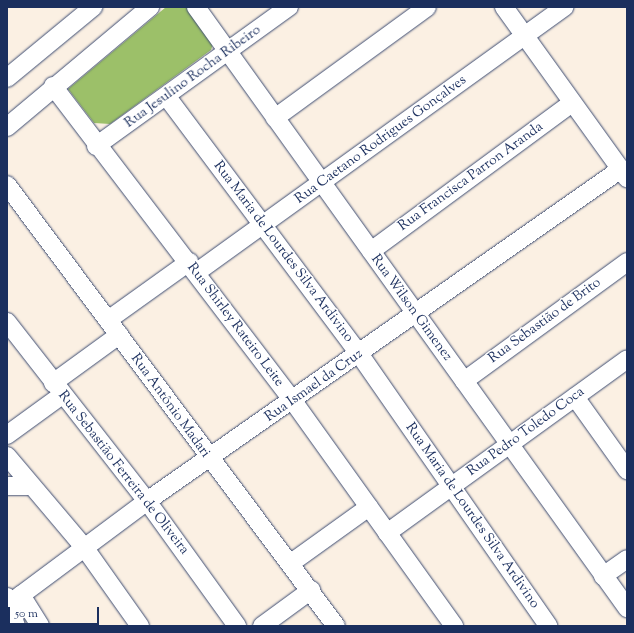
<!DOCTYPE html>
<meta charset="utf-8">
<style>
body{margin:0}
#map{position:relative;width:634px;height:633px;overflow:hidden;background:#fbf0e3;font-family:"Sorts Mill Goudy",serif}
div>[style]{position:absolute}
.green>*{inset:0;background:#9cc069}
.roads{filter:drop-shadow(0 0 1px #3d4c72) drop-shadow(0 0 1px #3d4c72)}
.minor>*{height:18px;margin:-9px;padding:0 9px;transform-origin:9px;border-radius:9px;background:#fff}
span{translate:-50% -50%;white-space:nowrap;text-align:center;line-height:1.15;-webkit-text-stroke:3px #fff;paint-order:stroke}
.street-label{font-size:14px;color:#1b2f5e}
.frame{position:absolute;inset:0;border:8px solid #1b2f5e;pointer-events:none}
.scale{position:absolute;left:8px;top:607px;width:91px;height:18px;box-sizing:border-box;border:2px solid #1b2f5e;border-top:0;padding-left:5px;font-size:12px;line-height:14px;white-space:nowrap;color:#1b2f5e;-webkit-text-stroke:3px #fff;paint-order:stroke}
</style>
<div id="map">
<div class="green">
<div style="clip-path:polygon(166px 7px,188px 7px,213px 44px,211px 50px,110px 124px,94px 123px,68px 89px)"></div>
</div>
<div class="roads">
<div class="minor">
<div style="left:196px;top:7px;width:740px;rotate:54.35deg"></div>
<div style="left:504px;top:7px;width:211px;rotate:54.3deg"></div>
<div style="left:7px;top:78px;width:112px;rotate:-39.5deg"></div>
<div style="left:53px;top:86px;width:396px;rotate:52.7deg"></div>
<div style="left:293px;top:401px;width:277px;rotate:54.4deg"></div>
<div style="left:167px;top:97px;width:322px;rotate:53.2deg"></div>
<div style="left:360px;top:355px;width:330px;rotate:55.2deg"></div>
<div style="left:275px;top:118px;width:188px;rotate:-36.1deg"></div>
<div style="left:7px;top:127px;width:187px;rotate:-40deg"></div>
<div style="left:96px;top:146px;width:238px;rotate:-35.8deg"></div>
<div style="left:7px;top:185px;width:550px;rotate:53.28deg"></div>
<div style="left:371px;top:251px;width:250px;rotate:-36.4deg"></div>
<div style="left:197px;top:272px;width:453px;rotate:-35.8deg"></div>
<div style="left:108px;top:320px;width:100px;rotate:-35.6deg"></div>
<div style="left:7px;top:322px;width:227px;rotate:52deg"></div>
<div style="left:147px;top:501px;width:154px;rotate:54.2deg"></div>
<div style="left:464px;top:381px;width:202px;rotate:-36.1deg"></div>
<div style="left:53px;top:383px;width:82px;rotate:-36deg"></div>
<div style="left:575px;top:397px;width:90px;rotate:54.5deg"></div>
<div style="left:7px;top:435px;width:68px;rotate:-36deg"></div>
<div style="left:7px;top:456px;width:119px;rotate:49.8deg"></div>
<div style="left:84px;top:547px;width:97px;rotate:54.7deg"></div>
<div style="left:7px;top:486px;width:23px"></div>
<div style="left:387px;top:533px;width:296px;rotate:-35.9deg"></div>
<div style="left:291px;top:563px;width:96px;rotate:-35.7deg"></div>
<div style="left:603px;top:576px;width:29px;rotate:-35deg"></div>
<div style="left:21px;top:595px;width:36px;rotate:58deg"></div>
<div style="left:7px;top:597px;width:30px;rotate:73deg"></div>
<div style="left:9px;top:604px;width:172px;rotate:-36.7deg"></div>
<div style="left:147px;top:501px;width:579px;rotate:-35.01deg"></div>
<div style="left:262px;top:626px;width:61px;rotate:-36.3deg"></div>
</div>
</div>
<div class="street-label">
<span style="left:193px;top:77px;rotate:-36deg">Rua Jesulino Rocha Ribeiro</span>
<span style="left:381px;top:140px;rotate:-36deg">Rua Caetano Rodrigues Gonçalves</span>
<span style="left:471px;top:177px;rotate:-36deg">Rua Francisca Parron Aranda</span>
<span style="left:283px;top:252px;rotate:53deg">Rua Maria de Lourdes Silva Ardivino</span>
<span style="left:411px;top:308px;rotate:54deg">Rua Wilson Gimenez</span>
<span style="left:545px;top:321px;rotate:-36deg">Rua Sebastião de Brito</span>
<span style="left:235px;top:325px;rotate:53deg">Rua Shirley Rateiro Leite</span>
<span style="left:314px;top:386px;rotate:-35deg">Rua Ismael da Cruz</span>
<span style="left:170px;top:406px;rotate:54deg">Rua Antônio Madari</span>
<span style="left:526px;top:432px;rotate:-36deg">Rua Pedro Toledo Coca</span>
<span style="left:123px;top:473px;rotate:52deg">Rua Sebastião Ferreira de Oliveira</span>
<span style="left:472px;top:516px;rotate:55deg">Rua Maria de Lourdes Silva Ardivino</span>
</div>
<div class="frame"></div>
<div class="scale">50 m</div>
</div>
